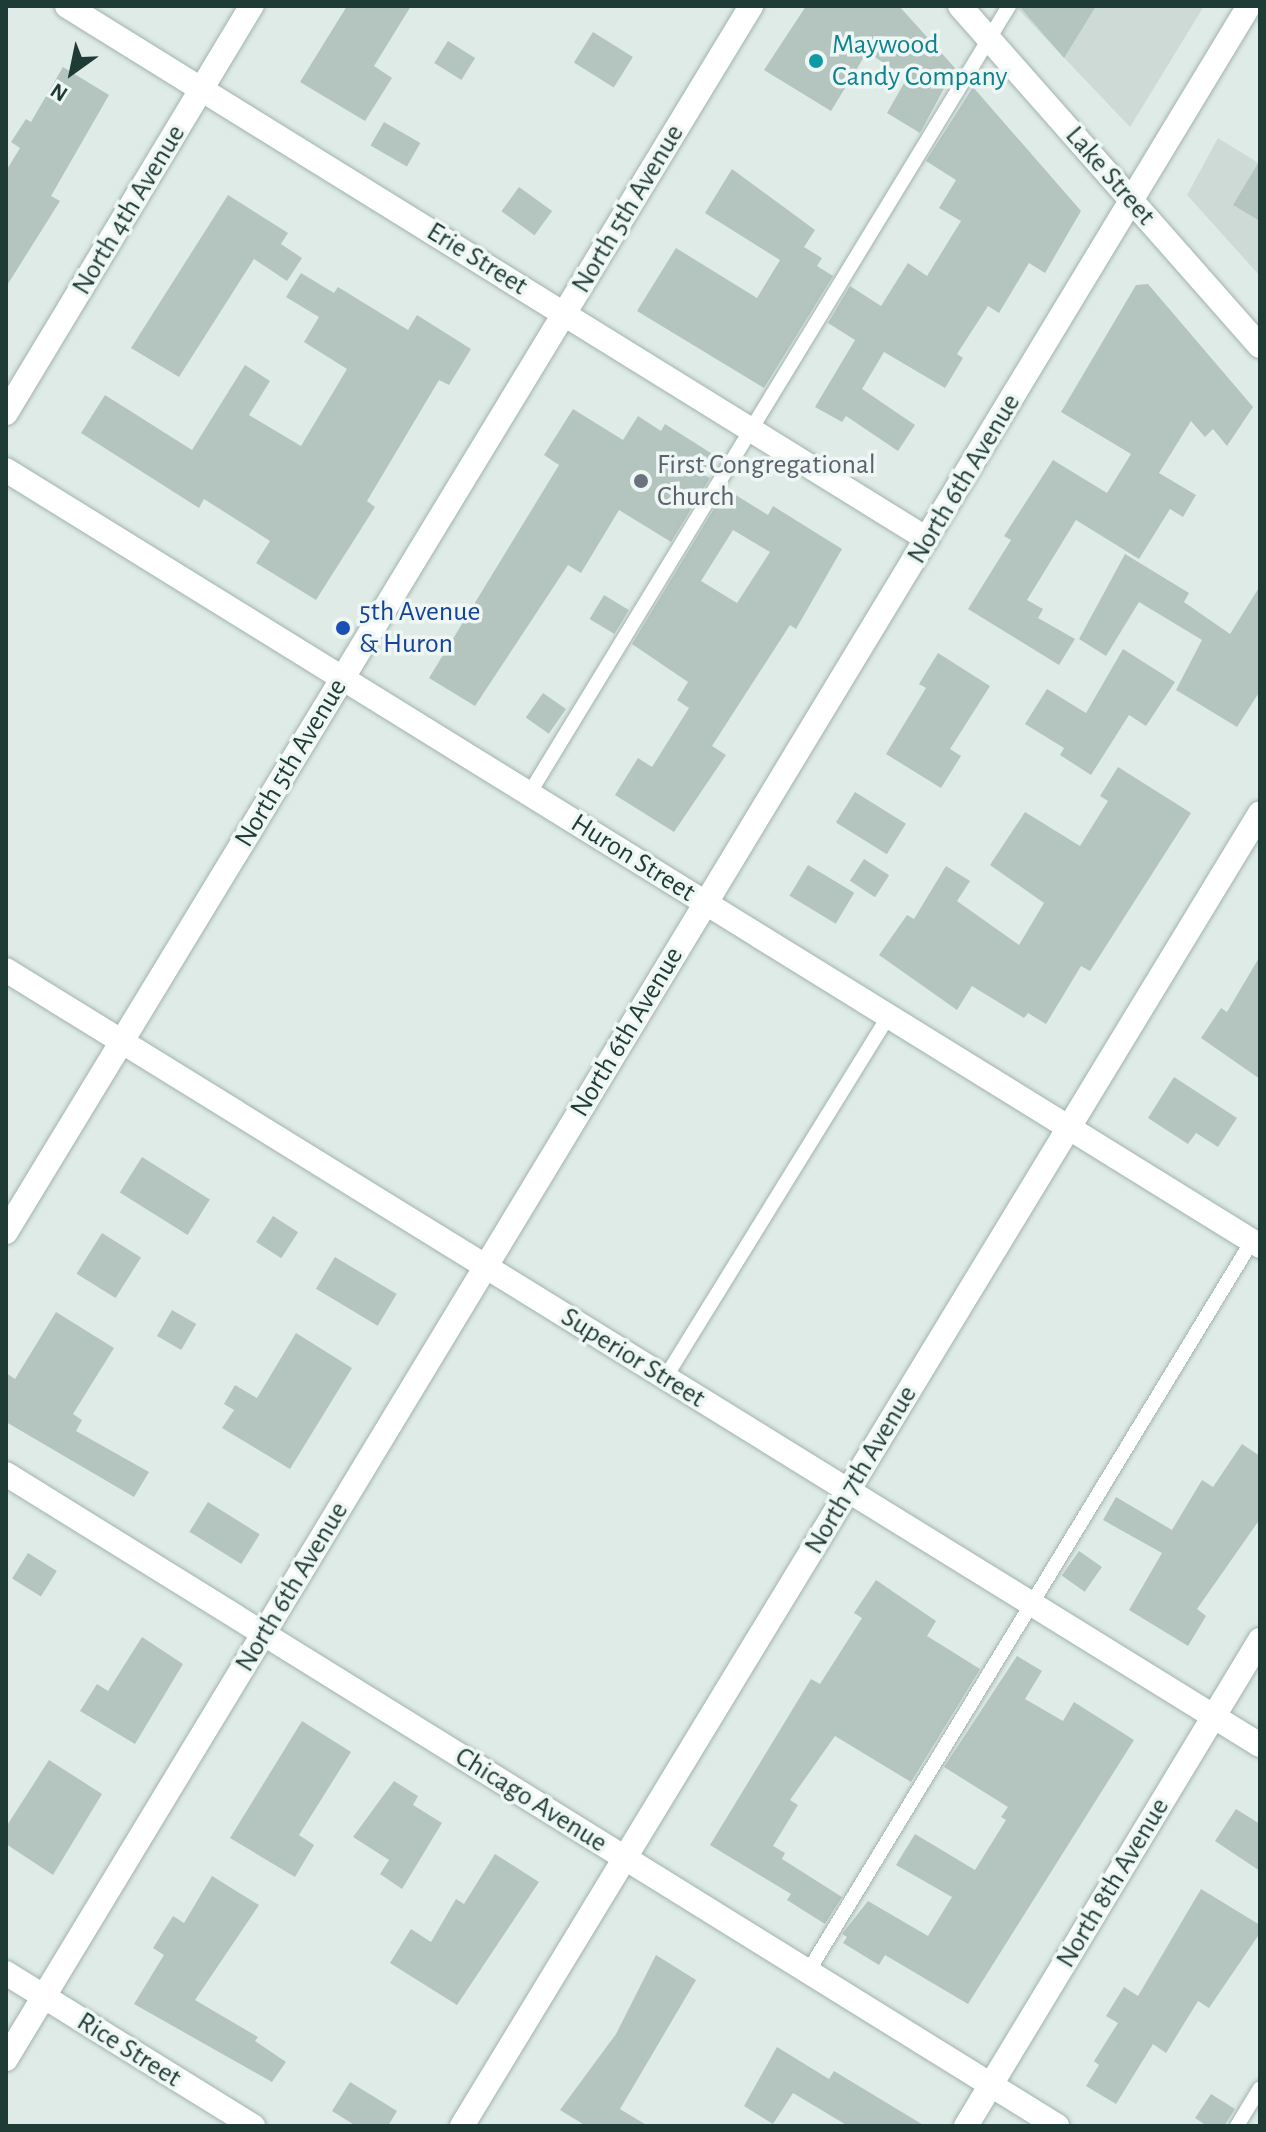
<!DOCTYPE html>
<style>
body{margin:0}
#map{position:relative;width:1266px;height:2132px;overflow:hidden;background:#dfebe6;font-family:"Alegreya Sans",sans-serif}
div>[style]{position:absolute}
.built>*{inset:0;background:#cddad5}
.building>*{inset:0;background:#b4c5bf;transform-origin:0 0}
.roads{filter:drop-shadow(0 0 2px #a2b3ae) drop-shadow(0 0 2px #a2b3ae)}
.service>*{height:14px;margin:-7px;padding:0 7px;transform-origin:7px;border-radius:7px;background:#fff}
.minor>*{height:24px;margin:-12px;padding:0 12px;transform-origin:12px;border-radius:12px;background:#fff}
.tertiary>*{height:24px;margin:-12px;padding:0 12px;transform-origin:12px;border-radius:12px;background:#fff}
.secondary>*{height:24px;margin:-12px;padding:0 12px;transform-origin:12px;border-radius:12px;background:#fff}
.dots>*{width:22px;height:22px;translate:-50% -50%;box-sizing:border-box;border:4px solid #eff7f4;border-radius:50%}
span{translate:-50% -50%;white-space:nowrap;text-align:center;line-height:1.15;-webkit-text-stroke:7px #eff7f4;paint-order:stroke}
.culture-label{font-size:28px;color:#0d838f}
.left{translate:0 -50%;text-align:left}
.street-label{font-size:28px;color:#1f3b36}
.worship-label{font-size:28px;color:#5b616d}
.transit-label{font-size:28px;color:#164399}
.frame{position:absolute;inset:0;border:8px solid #1f3b36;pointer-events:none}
.north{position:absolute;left:32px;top:32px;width:80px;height:80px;-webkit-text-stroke:6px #eff7f4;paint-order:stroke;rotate:213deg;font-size:22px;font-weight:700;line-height:32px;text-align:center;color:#1f3b36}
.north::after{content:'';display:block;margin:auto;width:28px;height:36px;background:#1f3b36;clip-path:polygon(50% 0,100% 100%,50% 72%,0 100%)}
</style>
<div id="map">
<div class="built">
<div style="clip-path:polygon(1015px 6px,1204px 6px,1130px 127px)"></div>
<div style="clip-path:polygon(1218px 138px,1260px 164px,1260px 276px,1187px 195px)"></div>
</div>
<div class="building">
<div style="clip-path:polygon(347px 6px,411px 6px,374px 66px,392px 78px,365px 121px,300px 82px)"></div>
<div style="clip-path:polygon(806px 6px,899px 6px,955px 68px,920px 133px,887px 113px,907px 78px,867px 52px,831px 111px,764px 70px)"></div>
<div style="clip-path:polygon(1019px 6px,1096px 6px,1064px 58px)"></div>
<div style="left:593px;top:32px;width:47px;height:36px;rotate:32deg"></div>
<div style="left:448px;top:41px;width:32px;height:26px;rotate:32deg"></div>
<div style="clip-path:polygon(63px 67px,109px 95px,51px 196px,60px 201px,6px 287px,6px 171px,20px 148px,11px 142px,26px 119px,31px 122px)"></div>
<div style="clip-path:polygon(973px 87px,1081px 211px,1045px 273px,1029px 263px,999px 313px,988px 306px,957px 354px,963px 358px,945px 388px,884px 352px,862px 389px,915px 425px,898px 451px,846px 416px,842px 422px,815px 407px,855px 340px,828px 323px,850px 286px,881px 306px,908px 263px,927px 276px,961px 221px,939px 208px,956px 180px,926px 161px)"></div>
<div style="left:384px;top:122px;width:42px;height:27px;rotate:30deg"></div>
<div style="clip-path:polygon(1260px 160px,1260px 221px,1233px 205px)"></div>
<div style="clip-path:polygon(732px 169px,815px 230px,804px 247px,822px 258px,817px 266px,833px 276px,764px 388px,637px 311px,676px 248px,757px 298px,780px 260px,705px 213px)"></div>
<div style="left:519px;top:187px;width:41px;height:30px;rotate:36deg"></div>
<div style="clip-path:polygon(228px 195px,288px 233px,281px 244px,302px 258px,287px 281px,254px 259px,179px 377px,131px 348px)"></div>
<div style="clip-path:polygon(301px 273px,334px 293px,338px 287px,408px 330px,417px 315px,471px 349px,449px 385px,439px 380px,367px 501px,375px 507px,316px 600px,256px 563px,270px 541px,204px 499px,199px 508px,81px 433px,105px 395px,192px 450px,245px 365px,270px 381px,249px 415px,301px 446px,347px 369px,304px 342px,319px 317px,286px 297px)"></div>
<div style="clip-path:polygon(1148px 284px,1253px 407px,1227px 446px,1213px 429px,1205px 437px,1191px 421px,1159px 473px,1196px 495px,1183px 517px,1170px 509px,1139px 559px,1076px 520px,1027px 600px,1043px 609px,1038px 618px,1075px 639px,1059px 665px,968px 609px,1011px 540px,1004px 536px,1053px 460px,1107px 493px,1131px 454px,1061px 412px,1136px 285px)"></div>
<div style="clip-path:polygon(573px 409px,623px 440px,638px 416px,661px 431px,665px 424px,714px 455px,702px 474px,710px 478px,671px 542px,619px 510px,581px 573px,568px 565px,475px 706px,429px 678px,559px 465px,544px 455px)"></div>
<div style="clip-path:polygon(evenodd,726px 489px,768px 515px,773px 506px,842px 549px,796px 629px,790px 625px,712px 746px,726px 755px,674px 832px,615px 795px,638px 758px,652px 767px,689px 708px,677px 700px,688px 682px,632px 644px,726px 489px,733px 530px,770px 552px,737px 603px,701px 581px,733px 530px)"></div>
<div style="clip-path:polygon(1125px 554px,1189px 593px,1184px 602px,1230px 634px,1260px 586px,1260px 691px,1237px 727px,1176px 690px,1202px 640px,1139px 602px,1106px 656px,1079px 639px)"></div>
<div style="left:604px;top:595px;width:29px;height:28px;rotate:31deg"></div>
<div style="clip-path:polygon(1123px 649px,1175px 682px,1146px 726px,1129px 715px,1091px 775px,1060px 755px,1064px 748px,1025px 724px,1047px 689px,1086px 713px)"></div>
<div style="clip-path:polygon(938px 653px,990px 686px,950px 749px,961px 756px,941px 788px,886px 754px,926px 688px,919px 684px)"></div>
<div style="left:543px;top:693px;width:28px;height:30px;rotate:35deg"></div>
<div style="clip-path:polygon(1118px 767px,1191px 813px,1090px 971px,1081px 966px,1046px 1024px,1028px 1013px,1024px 1018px,972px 986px,957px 1010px,879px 955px,907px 915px,914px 919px,946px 866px,970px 881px,957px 901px,1019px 945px,1044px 903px,990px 865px,1025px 812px,1080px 846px,1108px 801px,1100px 796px)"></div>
<div style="left:855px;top:792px;width:60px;height:36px;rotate:32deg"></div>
<div style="left:864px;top:859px;width:30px;height:26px;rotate:33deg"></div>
<div style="left:808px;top:865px;width:54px;height:36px;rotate:31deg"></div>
<div style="clip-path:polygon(1260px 956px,1260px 1079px,1201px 1038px,1221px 1008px,1227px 1012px)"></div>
<div style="clip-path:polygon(1174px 1077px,1237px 1118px,1218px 1147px,1196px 1133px,1188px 1144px,1148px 1118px)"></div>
<div style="left:142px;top:1157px;width:80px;height:42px;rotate:32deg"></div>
<div style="left:273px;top:1216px;width:30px;height:31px;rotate:33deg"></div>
<div style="left:102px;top:1233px;width:46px;height:48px;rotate:32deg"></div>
<div style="left:335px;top:1257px;width:72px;height:37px;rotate:31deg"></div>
<div style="left:172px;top:1310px;width:28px;height:30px;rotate:30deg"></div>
<div style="clip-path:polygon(56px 1312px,114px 1348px,73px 1414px,82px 1420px,76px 1431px,149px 1472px,134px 1497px,6px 1422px,6px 1373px,15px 1379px)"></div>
<div style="clip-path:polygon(296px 1333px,352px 1368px,290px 1469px,222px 1428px,234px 1410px,224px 1404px,235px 1385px,257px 1398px)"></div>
<div style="clip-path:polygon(1242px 1444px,1260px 1456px,1260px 1519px,1197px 1609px,1206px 1616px,1188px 1646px,1129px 1610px,1162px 1553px,1103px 1520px,1116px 1497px,1172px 1530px,1202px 1480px,1213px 1487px)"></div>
<div style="left:208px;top:1502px;width:61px;height:35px;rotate:32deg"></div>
<div style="left:1079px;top:1551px;width:28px;height:30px;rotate:35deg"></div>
<div style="left:28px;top:1553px;width:34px;height:30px;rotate:32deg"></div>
<div style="clip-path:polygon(876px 1580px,936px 1621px,927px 1636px,980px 1669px,911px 1782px,835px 1736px,790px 1800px,798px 1805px,773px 1846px,785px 1853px,782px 1859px,842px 1897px,825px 1924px,787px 1900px,791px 1894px,710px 1845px,811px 1679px,820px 1684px,862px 1618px,854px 1613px)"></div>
<div style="clip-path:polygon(142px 1637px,183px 1664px,135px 1744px,80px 1711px,97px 1684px,108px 1691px)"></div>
<div style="clip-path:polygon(1017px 1656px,1042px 1671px,1025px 1699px,1063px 1721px,1074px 1702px,1134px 1740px,968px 2004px,885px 1955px,879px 1965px,843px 1943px,847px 1937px,842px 1934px,868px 1901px,928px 1936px,952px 1897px,896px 1865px,915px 1834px,975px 1870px,1006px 1820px,1001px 1817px,1008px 1807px,944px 1767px)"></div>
<div style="clip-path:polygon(302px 1721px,351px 1752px,299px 1835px,314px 1845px,295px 1877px,230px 1838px)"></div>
<div style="clip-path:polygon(49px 1760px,102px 1794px,53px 1875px,6px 1844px,6px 1827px)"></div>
<div style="clip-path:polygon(394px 1781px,418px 1796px,413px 1805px,442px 1823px,402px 1889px,380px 1874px,389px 1860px,353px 1837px)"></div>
<div style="clip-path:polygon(1236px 1809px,1260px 1824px,1260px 1871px,1215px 1841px)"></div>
<div style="clip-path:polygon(495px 1854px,539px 1882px,457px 2005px,390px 1963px,411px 1929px,431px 1942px,456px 1899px,464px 1904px)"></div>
<div style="clip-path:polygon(212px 1876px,259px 1905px,195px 2000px,258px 2037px,255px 2041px,286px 2062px,272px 2082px,134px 2004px,164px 1955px,153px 1948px,173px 1916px,184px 1923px)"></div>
<div style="clip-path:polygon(1201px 1889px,1260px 1925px,1260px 1933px,1209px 2008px,1198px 2001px,1166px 2053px,1153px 2044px,1116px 2104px,1086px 2086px,1099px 2065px,1094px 2061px,1118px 2023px,1106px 2016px,1124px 1987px,1138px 1996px)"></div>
<div style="clip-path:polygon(656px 1955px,696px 1980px,620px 2109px,648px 2126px,586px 2126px,560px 2110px,616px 2034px)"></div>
<div style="clip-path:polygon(777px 2047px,829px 2079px,834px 2071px,925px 2126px,848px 2126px,793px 2093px,773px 2124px,744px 2106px)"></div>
<div style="clip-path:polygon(350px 2082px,397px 2111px,388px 2126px,356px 2126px,332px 2111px)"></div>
<div style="clip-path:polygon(1211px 2094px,1235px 2109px,1224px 2126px,1207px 2126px,1195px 2118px)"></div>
</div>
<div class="roads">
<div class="service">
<div style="left:529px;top:794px;width:923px;rotate:-58.65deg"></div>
<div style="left:665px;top:1378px;width:426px;rotate:-58.3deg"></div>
<div style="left:809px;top:1970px;width:853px;rotate:-58.71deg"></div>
<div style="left:1237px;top:2126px;width:44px;rotate:-58.8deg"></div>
</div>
<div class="minor">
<div style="left:67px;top:6px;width:1012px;rotate:31.79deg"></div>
<div style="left:6px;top:413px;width:476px;rotate:-58.9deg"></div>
<div style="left:6px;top:470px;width:1475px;rotate:31.75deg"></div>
<div style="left:6px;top:970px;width:1474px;rotate:31.72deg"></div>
<div style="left:6px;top:1973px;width:291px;rotate:31.8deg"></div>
<div style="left:6px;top:2059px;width:2400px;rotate:-58.81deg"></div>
<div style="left:462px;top:2126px;width:1536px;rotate:-58.71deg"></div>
<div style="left:966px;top:2126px;width:568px;rotate:-58.83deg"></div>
</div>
<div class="tertiary">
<div style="left:6px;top:1232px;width:1435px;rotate:-58.71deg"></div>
</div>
<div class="secondary">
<div style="left:960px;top:6px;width:453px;rotate:48.6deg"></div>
<div style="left:6px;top:1474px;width:1237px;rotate:31.81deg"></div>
</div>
</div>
<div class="dots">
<div style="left:816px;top:61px;background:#0f9aa8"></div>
<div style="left:641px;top:481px;background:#6b7280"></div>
<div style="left:343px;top:628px;background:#1a4fb4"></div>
</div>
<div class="culture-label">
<span class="left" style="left:832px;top:61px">Maywood<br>Candy Company</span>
</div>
<div class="street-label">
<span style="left:1110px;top:176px;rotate:49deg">Lake Street</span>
<span style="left:628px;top:209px;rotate:-59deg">North 5th Avenue</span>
<span style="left:129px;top:210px;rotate:-59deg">North 4th Avenue</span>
<span style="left:477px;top:259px;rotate:32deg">Erie Street</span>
<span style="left:964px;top:479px;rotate:-59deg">North 6th Avenue</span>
<span style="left:291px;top:763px;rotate:-59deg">North 5th Avenue</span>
<span style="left:633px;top:858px;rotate:32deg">Huron Street</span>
<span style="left:627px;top:1032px;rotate:-59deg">North 6th Avenue</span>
<span style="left:633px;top:1358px;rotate:32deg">Superior Street</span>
<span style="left:861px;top:1470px;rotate:-59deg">North 7th Avenue</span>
<span style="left:292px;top:1587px;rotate:-59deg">North 6th Avenue</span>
<span style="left:531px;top:1800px;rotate:32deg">Chicago Avenue</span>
<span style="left:1113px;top:1883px;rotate:-59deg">North 8th Avenue</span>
<span style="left:129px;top:2050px;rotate:32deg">Rice Street</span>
</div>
<div class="worship-label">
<span class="left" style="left:657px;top:481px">First Congregational<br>Church</span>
</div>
<div class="transit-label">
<span class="left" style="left:359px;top:628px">5th Avenue<br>&amp; Huron</span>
</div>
<div class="frame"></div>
<div class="north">N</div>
</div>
